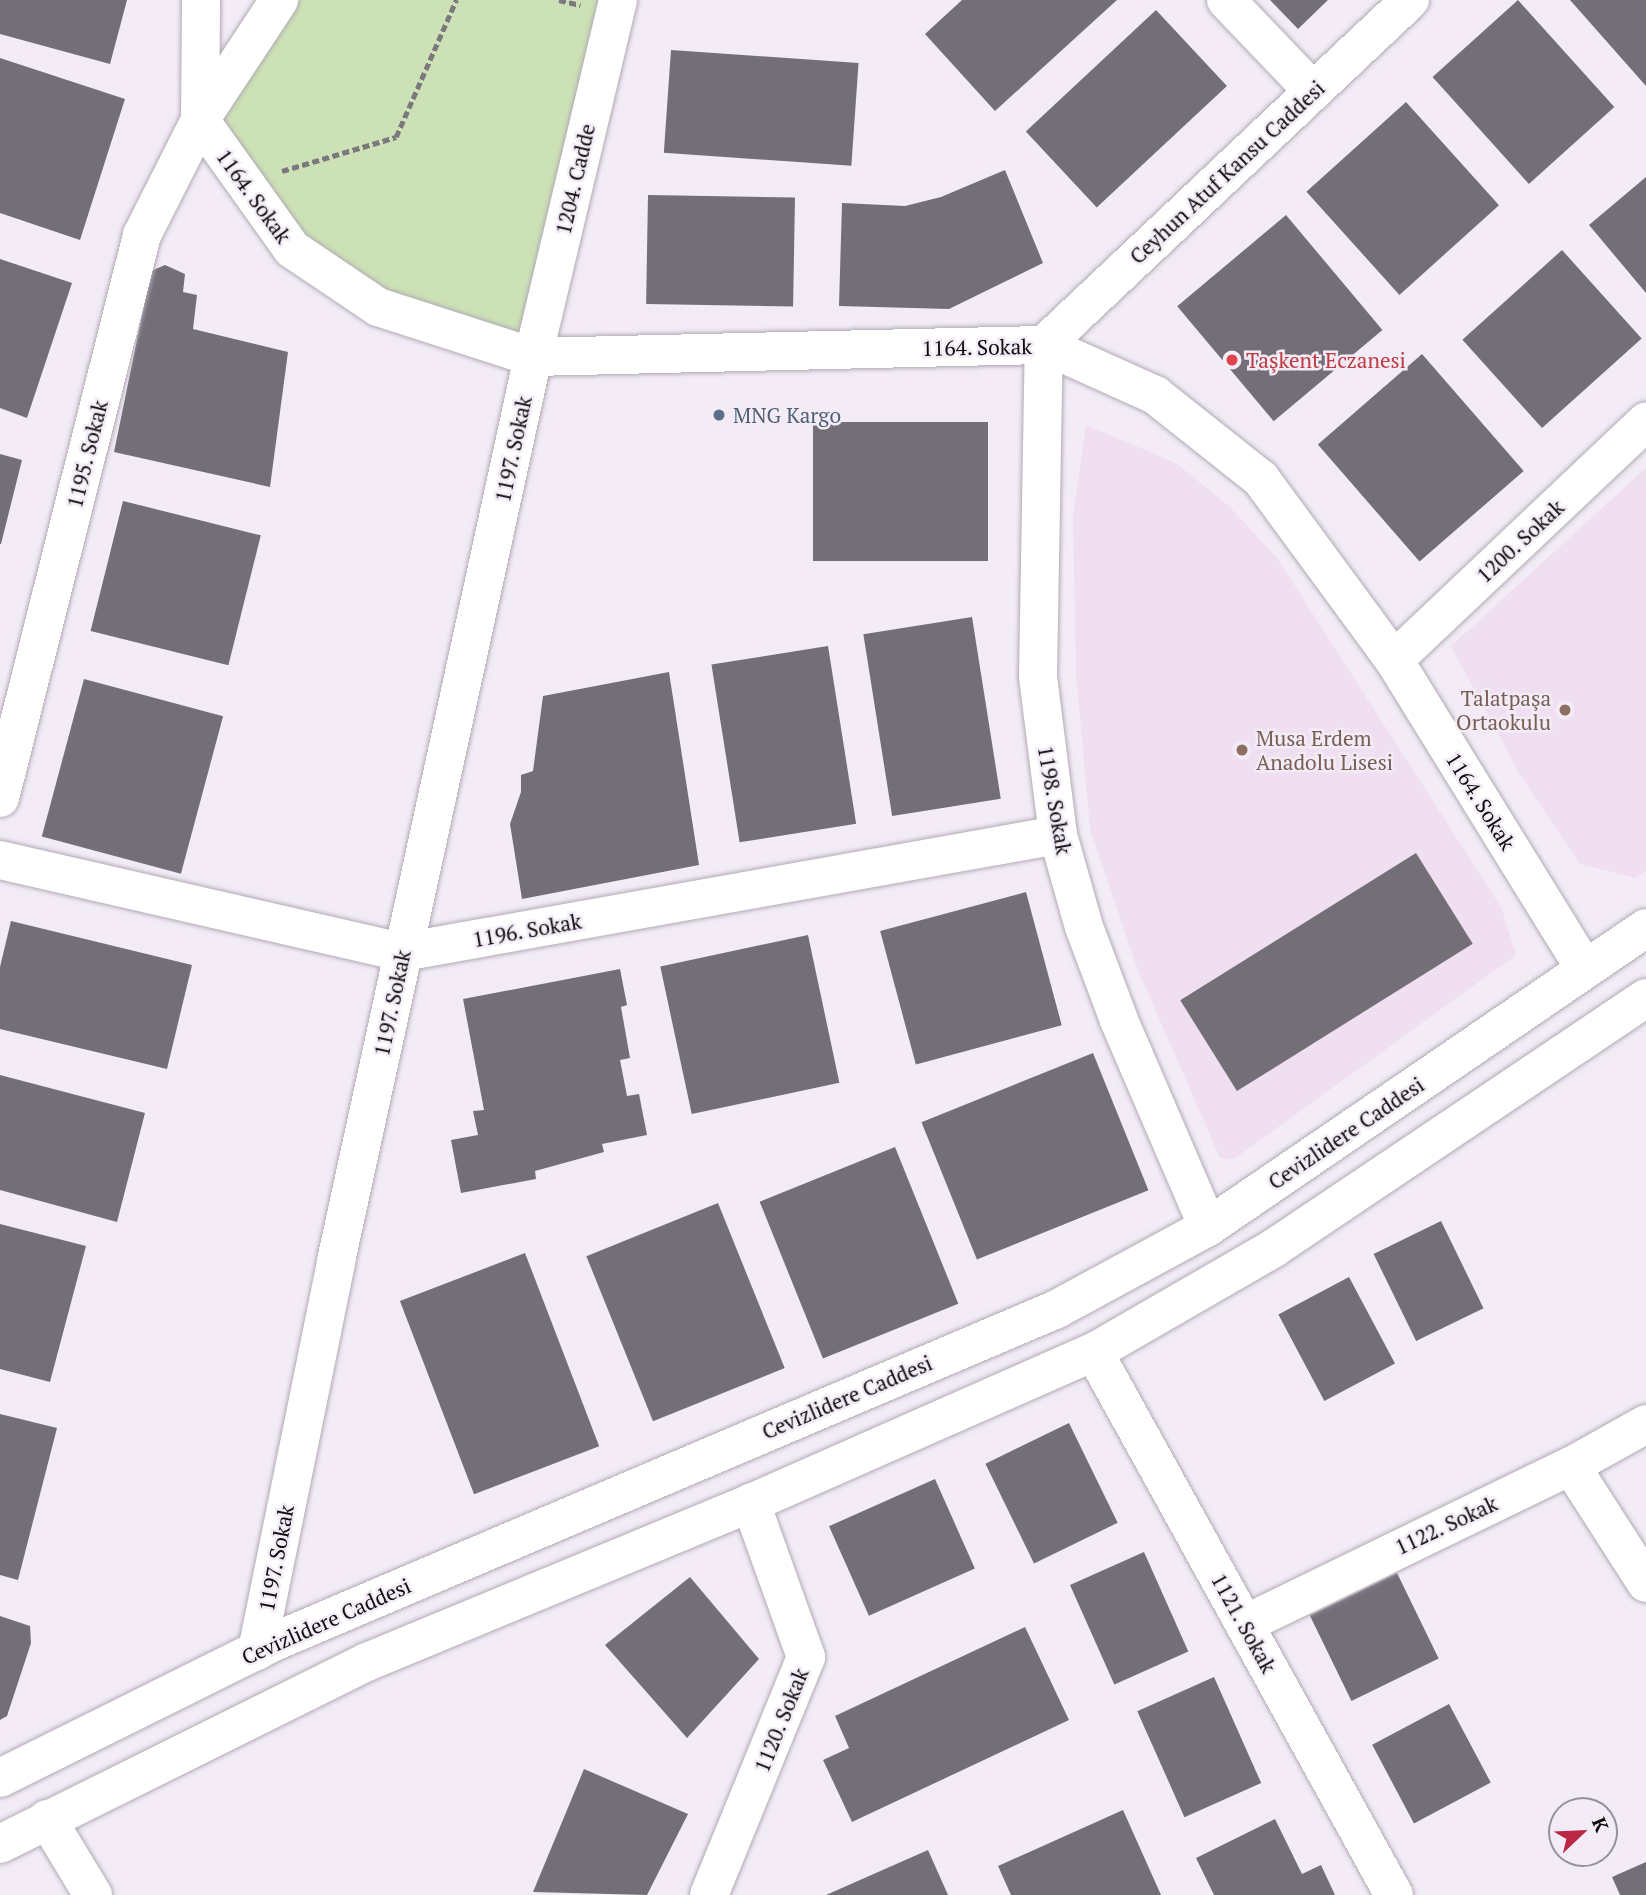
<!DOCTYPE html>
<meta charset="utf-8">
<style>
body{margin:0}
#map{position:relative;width:1646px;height:1895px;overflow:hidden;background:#f3ecf6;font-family:"PT Serif",serif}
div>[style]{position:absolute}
.education>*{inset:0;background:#efdff1}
.green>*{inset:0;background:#cce2b6}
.building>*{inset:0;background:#746f77;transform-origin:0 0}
.path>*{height:4.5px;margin-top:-2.25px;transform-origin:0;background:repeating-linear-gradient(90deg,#7c787e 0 7px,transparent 0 10.5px)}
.roads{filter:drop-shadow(0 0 2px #b1aab3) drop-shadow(0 0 2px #b1aab3)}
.minor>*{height:38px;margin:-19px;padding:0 19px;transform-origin:19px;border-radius:19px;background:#fff}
.major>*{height:38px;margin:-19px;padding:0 19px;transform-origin:19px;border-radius:19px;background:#fff}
.dots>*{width:19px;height:19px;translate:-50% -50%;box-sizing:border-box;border:4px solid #f3ecf6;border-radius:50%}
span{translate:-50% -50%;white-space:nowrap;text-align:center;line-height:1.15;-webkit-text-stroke:5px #f3ecf6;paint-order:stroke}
.street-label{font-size:21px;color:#0e0c0f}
.health-label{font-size:21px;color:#be3a42}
.left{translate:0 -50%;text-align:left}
.service-label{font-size:21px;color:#4e5e75}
.education-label{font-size:21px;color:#785e54}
.right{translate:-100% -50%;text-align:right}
.north{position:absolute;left:1548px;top:1797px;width:70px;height:70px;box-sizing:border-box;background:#f3ecf6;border:2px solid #97929a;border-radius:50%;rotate:67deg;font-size:19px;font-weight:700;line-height:28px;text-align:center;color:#0e0c0f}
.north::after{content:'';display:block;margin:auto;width:24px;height:32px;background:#b92744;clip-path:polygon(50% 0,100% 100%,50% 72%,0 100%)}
</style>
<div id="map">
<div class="education">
<div style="clip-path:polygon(1086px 425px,1176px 463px,1230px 507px,1277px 558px,1501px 907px,1516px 955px,1234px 1159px,1220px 1158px,1137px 968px,1090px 829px,1076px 672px,1073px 517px)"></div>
<div style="clip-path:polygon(1646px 468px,1646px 871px,1635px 878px,1580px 864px,1519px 773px,1451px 646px)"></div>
</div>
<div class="green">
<div style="clip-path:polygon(279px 0,618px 0,533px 357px,292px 249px,200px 120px)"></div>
</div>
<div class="building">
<div style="clip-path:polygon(0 0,127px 0,110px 64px,0 34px)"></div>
<div style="clip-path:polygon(962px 0,1117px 0,995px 111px,925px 34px)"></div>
<div style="clip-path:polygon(1270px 0,1328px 0,1298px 29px)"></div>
<div style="left:1518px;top:0;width:144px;height:115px;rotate:48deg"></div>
<div style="clip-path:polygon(1570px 0,1646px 0,1646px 86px)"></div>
<div style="left:1156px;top:10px;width:104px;height:178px;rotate:47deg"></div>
<div style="left:671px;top:50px;width:188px;height:103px;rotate:4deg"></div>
<div style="clip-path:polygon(0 58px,125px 99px,80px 240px,0 213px)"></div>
<div style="left:1406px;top:102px;width:139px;height:134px;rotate:48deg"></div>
<div style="clip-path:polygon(1005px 170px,1043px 263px,949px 309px,839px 306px,842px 203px,905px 206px,941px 197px)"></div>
<div style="clip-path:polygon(1646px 177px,1646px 293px,1589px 225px)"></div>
<div style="left:648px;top:195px;width:147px;height:109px;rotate:1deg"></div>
<div style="left:1286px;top:215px;width:150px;height:142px;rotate:50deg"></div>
<div style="left:1562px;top:250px;width:119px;height:134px;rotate:48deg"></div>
<div style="clip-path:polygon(0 259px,72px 283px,27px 418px,0 408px)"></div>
<div style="clip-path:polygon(165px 265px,185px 274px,183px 292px,197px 295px,193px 329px,288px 352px,270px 487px,114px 452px,151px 271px)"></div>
<div style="left:1422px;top:354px;width:155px;height:138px;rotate:49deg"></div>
<div style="left:988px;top:422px;width:139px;height:175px;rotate:90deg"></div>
<div style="clip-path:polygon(0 454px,22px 460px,1px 544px,0 544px)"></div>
<div style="left:123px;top:501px;width:142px;height:134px;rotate:14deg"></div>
<div style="left:972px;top:617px;width:184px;height:110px;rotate:81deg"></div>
<div style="left:828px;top:646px;width:180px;height:118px;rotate:81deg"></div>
<div style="clip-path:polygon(669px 672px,699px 865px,522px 899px,510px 824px,521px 792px,521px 775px,533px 771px,543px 696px)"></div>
<div style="left:84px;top:679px;width:144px;height:163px;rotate:15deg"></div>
<div style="left:1416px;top:853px;width:107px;height:278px;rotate:58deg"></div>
<div style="left:1026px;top:892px;width:138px;height:151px;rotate:75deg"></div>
<div style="clip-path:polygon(11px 921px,192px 965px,167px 1069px,0 1029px,0 967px)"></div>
<div style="left:808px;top:935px;width:151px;height:151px;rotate:78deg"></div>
<div style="clip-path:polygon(620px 969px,627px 1005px,621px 1007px,630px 1058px,620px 1060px,627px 1096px,639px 1094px,647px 1135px,602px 1144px,604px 1152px,535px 1171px,536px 1179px,461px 1193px,451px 1140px,478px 1135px,473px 1111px,484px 1110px,463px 999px)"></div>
<div style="left:1093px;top:1053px;width:148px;height:185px;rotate:68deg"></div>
<div style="clip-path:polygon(0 1075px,145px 1113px,117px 1222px,0 1190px)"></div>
<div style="left:895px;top:1147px;width:169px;height:146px;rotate:68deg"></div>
<div style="left:718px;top:1203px;width:178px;height:142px;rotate:68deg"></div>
<div style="left:1441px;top:1221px;width:97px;height:75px;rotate:64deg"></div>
<div style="clip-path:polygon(0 1224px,86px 1246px,50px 1382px,0 1369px)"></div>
<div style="left:525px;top:1253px;width:207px;height:134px;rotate:69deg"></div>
<div style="left:1349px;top:1277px;width:98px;height:80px;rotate:62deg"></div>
<div style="clip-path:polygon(0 1414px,57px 1428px,18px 1580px,0 1575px)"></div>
<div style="left:1069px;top:1423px;width:111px;height:93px;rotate:64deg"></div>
<div style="left:935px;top:1479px;width:98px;height:116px;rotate:66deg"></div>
<div style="left:1144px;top:1552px;width:109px;height:81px;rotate:66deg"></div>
<div style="left:1397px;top:1573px;width:95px;height:97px;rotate:64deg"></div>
<div style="clip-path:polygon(690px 1577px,759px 1659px,687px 1738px,605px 1645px)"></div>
<div style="clip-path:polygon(0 1616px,30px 1626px,31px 1643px,7px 1716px,0 1720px)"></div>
<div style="clip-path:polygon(1025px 1627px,1069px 1720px,852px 1822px,823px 1760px,849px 1748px,835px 1716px)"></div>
<div style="left:1214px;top:1677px;width:116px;height:84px;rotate:66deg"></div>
<div style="left:1449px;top:1704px;width:89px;height:87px;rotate:62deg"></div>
<div style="clip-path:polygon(584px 1769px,688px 1814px,647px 1895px,533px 1892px)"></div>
<div style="clip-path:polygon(1123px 1810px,1161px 1895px,1011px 1895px,998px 1866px)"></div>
<div style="clip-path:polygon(1275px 1819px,1302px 1874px,1321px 1865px,1335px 1895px,1214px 1895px,1196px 1858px)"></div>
<div style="clip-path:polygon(928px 1850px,948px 1895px,826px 1895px)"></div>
<div style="clip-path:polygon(1646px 1862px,1646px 1895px,1620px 1895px,1612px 1877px)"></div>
</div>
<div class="path">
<div style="left:559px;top:0;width:22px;rotate:13deg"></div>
<div style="left:282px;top:171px;width:119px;rotate:-16.6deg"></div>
<div style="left:396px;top:137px;width:150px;rotate:-66.3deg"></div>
</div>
<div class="roads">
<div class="minor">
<div style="left:1226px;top:0;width:126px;rotate:46.3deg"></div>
<div style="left:200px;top:120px;width:158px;rotate:54.5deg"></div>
<div style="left:292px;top:249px;width:104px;rotate:34deg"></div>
<div style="left:378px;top:307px;width:163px;rotate:17.9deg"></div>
<div style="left:533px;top:357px;width:511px;rotate:-1.35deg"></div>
<div style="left:1044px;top:345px;width:122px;rotate:24.2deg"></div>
<div style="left:1155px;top:395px;width:135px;rotate:38.4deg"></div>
<div style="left:1261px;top:479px;width:225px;rotate:53.7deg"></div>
<div style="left:1394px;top:660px;width:363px;rotate:58.3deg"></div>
<div style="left:200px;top:120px;width:120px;rotate:-89.5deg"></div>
<div style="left:1394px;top:660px;width:347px;rotate:-43.4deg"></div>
<div style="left:0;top:798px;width:581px;rotate:-75.84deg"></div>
<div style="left:142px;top:235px;width:129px;rotate:-63.2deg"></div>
<div style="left:200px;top:120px;width:144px;rotate:-56.6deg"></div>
<div style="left:0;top:860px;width:413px;rotate:12.9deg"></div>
<div style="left:403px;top:952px;width:665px;rotate:-10.13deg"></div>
<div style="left:1208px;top:1227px;width:225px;rotate:-113.3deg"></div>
<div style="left:1119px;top:1020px;width:99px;rotate:-110.6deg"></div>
<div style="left:1084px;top:927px;width:96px;rotate:-105.8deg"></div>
<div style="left:1058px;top:835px;width:160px;rotate:-97.2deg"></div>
<div style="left:1038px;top:676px;width:331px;rotate:-89deg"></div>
<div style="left:1044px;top:345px;width:503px;rotate:-43.31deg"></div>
<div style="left:1094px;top:1352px;width:620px;rotate:61.08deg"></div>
<div style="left:1571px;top:1466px;width:139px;rotate:57.3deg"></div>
<div style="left:1245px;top:1624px;width:362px;rotate:-25.9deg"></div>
<div style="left:1571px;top:1466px;width:86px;rotate:-29.2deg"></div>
<div style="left:257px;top:1651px;width:398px;rotate:-78.5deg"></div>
<div style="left:336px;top:1261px;width:925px;rotate:-77.71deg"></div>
<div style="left:533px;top:357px;width:367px;rotate:-76.6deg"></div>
<div style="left:47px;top:1819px;width:89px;rotate:58.8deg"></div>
<div style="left:709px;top:1895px;width:257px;rotate:-67.8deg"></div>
<div style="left:806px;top:1657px;width:164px;rotate:-109.7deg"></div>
</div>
<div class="major">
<div style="left:0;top:1778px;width:308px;rotate:-26.4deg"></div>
<div style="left:276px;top:1641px;width:849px;rotate:-23.03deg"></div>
<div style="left:1057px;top:1309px;width:172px;rotate:-28.5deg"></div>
<div style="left:1208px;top:1227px;width:530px;rotate:-34.32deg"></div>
<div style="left:0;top:1844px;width:410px;rotate:-26.4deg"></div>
<div style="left:367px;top:1662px;width:416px;rotate:-22.5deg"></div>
<div style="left:751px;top:1503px;width:375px;rotate:-23.8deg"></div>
<div style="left:1094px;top:1352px;width:208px;rotate:-30deg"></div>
<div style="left:1274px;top:1248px;width:448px;rotate:-33.9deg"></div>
</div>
</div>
<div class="dots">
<div style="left:1232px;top:360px;background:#e0444e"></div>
<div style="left:719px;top:415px;background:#5c6f8a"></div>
<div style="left:1565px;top:710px;background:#8d6e63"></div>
<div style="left:1242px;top:750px;background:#8d6e63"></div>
</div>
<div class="street-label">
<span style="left:1227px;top:172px;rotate:-43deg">Ceyhun Atuf Kansu Caddesi</span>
<span style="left:575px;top:179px;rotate:-77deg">1204. Cadde</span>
<span style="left:254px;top:196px;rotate:54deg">1164. Sokak</span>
<span style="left:977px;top:347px;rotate:-1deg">1164. Sokak</span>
<span style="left:513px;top:449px;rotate:-78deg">1197. Sokak</span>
<span style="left:87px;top:454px;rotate:-76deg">1195. Sokak</span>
<span style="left:1520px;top:541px;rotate:-43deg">1200. Sokak</span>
<span style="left:1055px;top:800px;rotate:80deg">1198. Sokak</span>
<span style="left:1481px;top:801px;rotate:58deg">1164. Sokak</span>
<span style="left:527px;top:930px;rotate:-10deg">1196. Sokak</span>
<span style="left:392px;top:1003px;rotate:-78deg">1197. Sokak</span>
<span style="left:1346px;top:1133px;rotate:-34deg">Cevizlidere Caddesi</span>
<span style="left:847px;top:1397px;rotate:-23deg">Cevizlidere Caddesi</span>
<span style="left:1446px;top:1525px;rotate:-25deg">1122. Sokak</span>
<span style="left:276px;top:1558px;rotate:-79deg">1197. Sokak</span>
<span style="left:326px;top:1621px;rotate:-24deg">Cevizlidere Caddesi</span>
<span style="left:1244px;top:1623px;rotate:61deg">1121. Sokak</span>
<span style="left:781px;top:1720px;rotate:-68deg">1120. Sokak</span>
</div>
<div class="health-label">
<span class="left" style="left:1246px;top:360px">Taşkent Eczanesi</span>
</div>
<div class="service-label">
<span class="left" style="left:733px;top:415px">MNG Kargo</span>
</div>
<div class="education-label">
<span class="right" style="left:1551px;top:710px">Talatpaşa<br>Ortaokulu</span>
<span class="left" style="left:1256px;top:750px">Musa Erdem<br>Anadolu Lisesi</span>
</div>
<div class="north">K</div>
</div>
